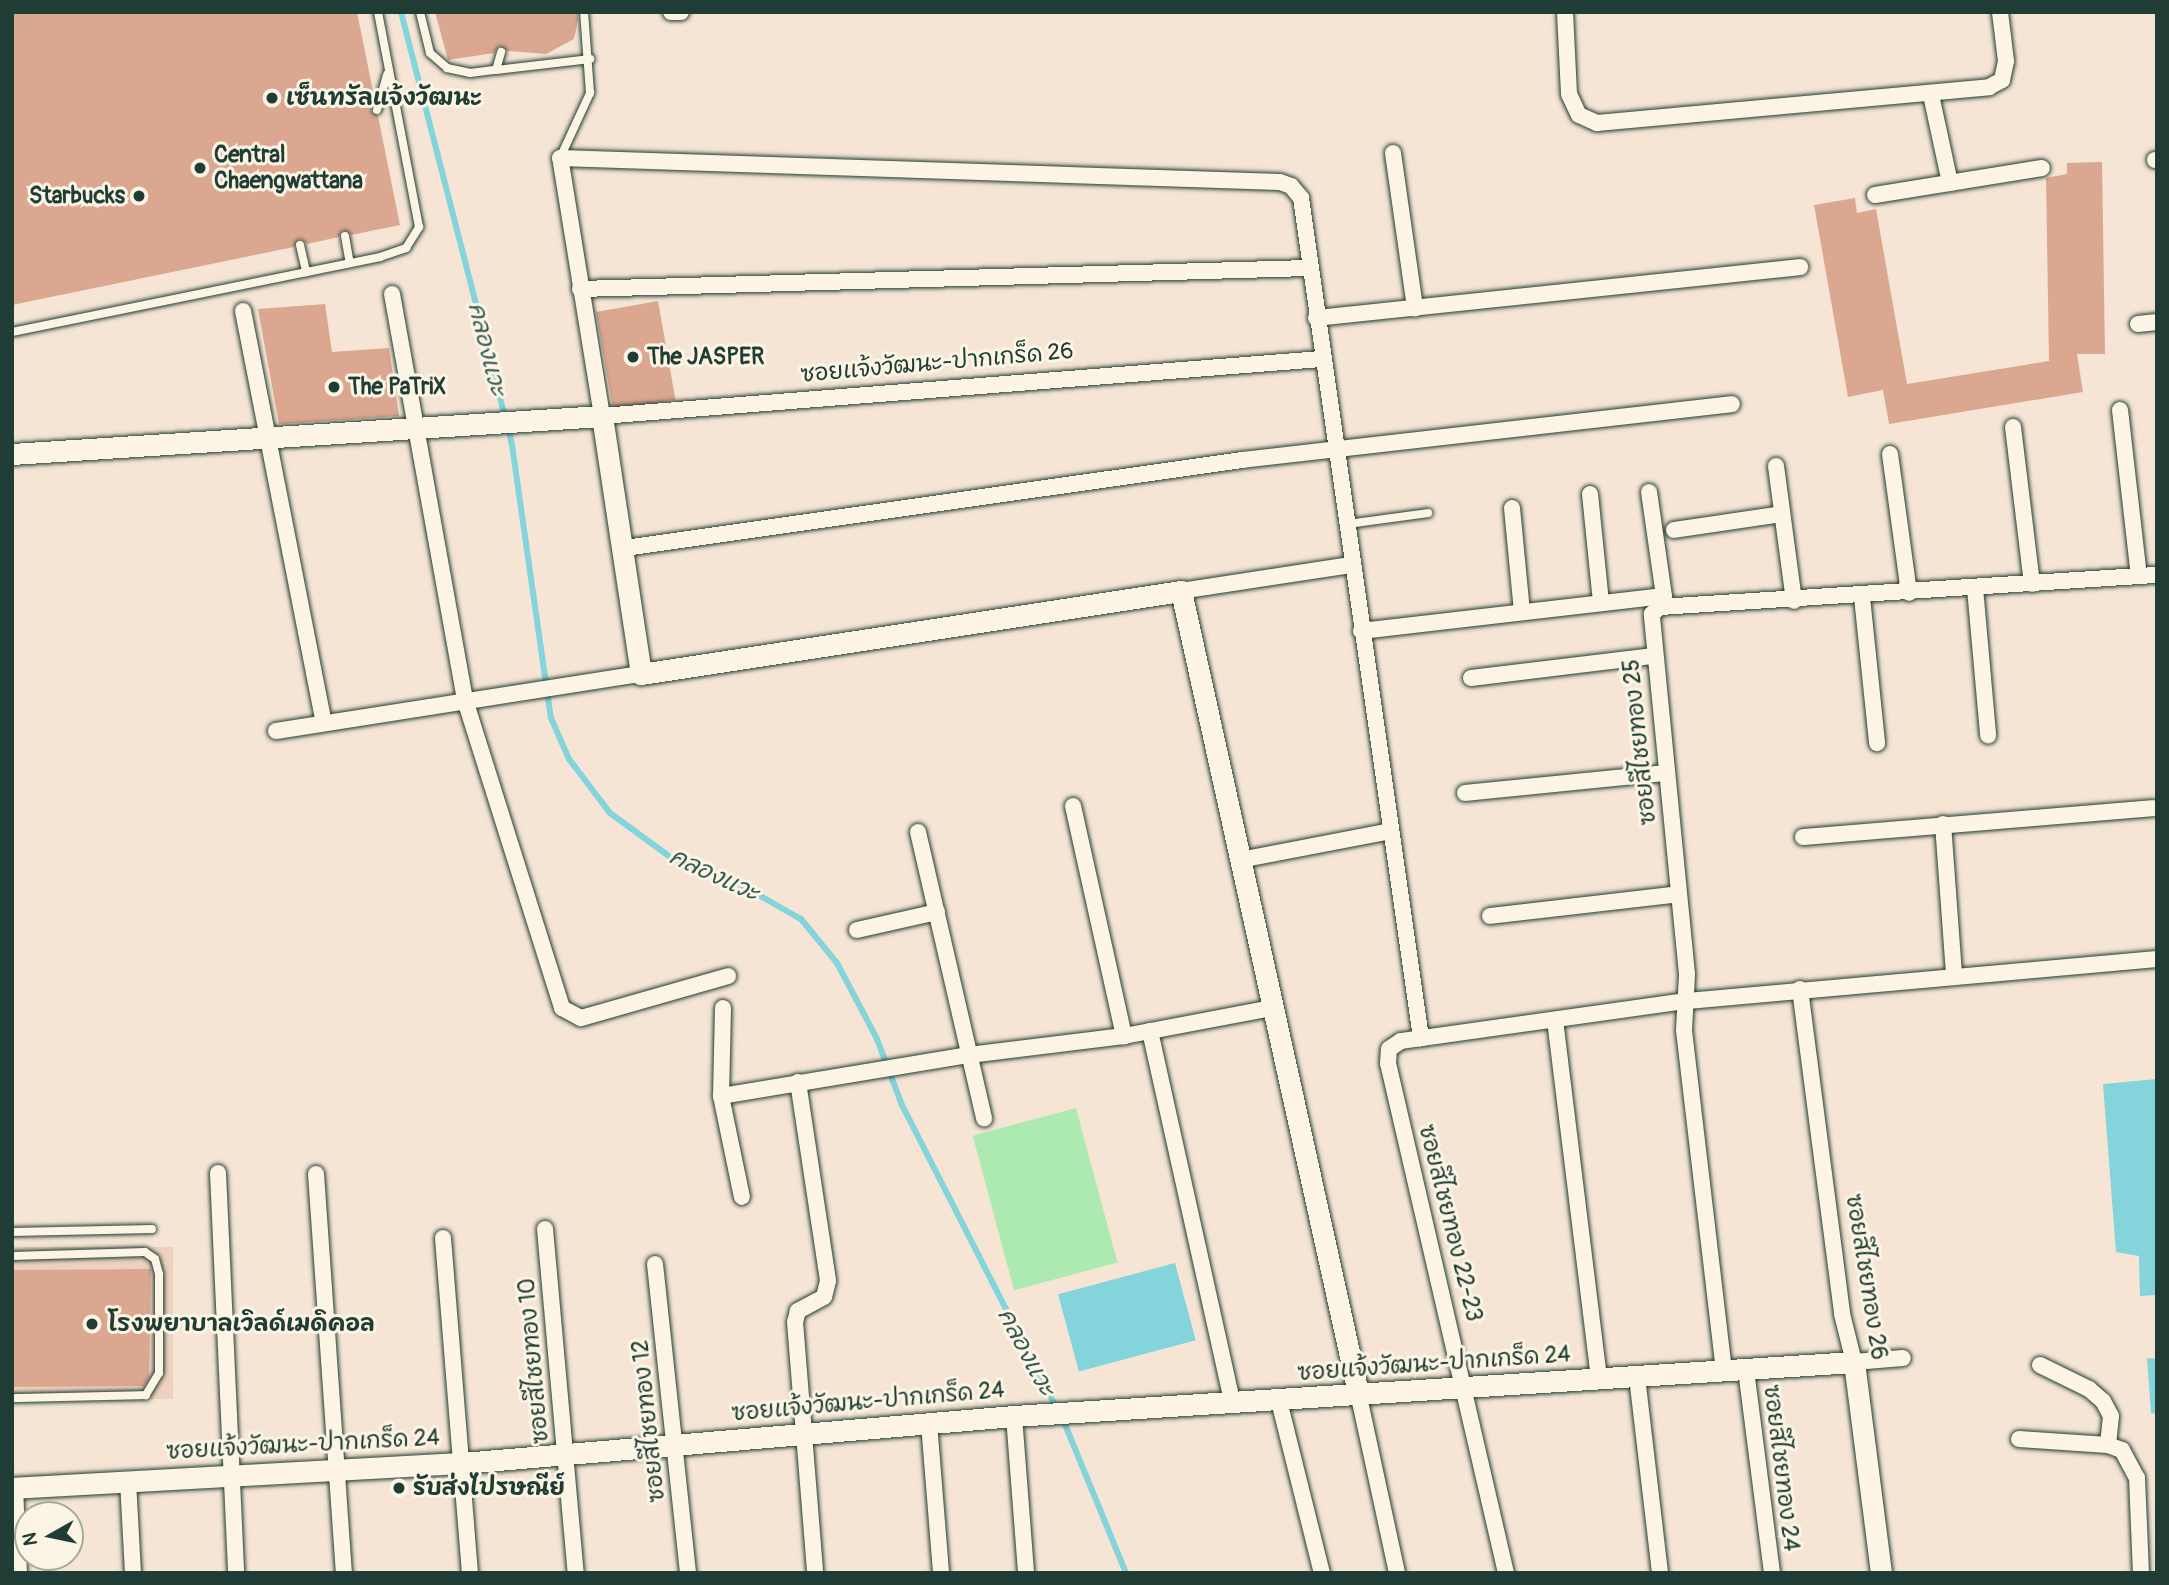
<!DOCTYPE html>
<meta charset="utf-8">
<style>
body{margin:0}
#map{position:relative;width:2169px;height:1585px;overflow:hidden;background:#f6e5d4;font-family:Pangolin,"Playpen Sans Thai",sans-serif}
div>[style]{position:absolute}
.built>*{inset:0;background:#eed2c0;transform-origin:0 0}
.green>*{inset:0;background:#adeab0;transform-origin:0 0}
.water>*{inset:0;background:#83d4db;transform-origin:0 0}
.stream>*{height:6px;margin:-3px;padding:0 3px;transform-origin:3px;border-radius:3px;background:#83d4db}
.building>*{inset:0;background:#dca790;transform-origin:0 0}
.roads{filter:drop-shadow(0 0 2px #1f3d34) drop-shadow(0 0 2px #1f3d34)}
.service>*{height:8px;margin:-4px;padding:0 4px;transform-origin:4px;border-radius:4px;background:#fcf5e5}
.minor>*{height:16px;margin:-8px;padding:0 8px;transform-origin:8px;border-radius:8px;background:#fcf5e5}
.tertiary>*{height:21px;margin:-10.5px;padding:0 10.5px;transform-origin:10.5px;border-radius:10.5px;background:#fcf5e5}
.dots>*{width:19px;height:19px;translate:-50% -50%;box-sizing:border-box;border:4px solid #fcf5e5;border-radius:50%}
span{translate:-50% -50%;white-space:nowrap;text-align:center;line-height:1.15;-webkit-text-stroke:6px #fcf5e5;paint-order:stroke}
.poi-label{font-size:23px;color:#1f3d34;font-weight:700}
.left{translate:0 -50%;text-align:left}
.right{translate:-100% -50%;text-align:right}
.street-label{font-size:23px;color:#1f3d34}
.water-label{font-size:24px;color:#335b55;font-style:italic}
.frame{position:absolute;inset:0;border:14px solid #1f3d34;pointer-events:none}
.north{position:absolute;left:14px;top:1501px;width:70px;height:70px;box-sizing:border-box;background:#fcf5e5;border:2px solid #a4ab9e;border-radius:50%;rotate:261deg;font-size:19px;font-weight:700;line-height:28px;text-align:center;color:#1f3d34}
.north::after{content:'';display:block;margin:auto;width:24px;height:32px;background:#1f3d34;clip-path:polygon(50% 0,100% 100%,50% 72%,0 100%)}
</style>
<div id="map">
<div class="built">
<div style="left:173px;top:1247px;width:152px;height:161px;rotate:90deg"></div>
</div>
<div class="green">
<div style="left:1076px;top:1108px;width:160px;height:107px;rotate:75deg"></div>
</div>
<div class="water">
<div style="clip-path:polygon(2157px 1079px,2157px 1295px,2140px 1296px,2139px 1256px,2116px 1252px,2103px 1084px)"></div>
<div style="left:1175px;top:1263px;width:80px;height:121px;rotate:75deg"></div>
<div style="clip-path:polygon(2147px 1358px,2157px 1359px,2157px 1414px,2151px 1413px)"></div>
</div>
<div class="stream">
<div style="left:401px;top:12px;width:447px;rotate:75.6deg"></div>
<div style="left:512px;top:445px;width:276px;rotate:81.9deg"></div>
<div style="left:551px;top:718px;width:45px;rotate:66.3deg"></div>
<div style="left:569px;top:759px;width:68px;rotate:52.8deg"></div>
<div style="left:610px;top:813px;width:78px;rotate:36.1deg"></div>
<div style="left:673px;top:859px;width:65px;rotate:19.8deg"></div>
<div style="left:734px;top:881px;width:77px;rotate:29.6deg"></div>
<div style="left:801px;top:919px;width:57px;rotate:50.7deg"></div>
<div style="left:837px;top:963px;width:86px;rotate:62.2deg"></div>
<div style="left:877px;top:1039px;width:71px;rotate:69.3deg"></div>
<div style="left:902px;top:1105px;width:339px;rotate:63deg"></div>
<div style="left:1062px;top:1417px;width:169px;rotate:67.7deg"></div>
</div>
<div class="building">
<div style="clip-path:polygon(12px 12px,357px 12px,374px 96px,371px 111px,378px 116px,400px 225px,351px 235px,343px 230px,339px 237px,307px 244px,299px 239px,294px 247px,12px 305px)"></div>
<div style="clip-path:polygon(435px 12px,577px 12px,578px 20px,574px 39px,546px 54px,507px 51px,500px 46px,494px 53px,448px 60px)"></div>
<div style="clip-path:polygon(2102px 162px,2105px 354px,2077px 354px,2083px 392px,1889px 424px,1883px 390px,1848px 397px,1814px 205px,1855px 198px,1857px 213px,1876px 209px,1907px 384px,2049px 361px,2046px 178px,2067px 174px,2067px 163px)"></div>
<div style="left:658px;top:301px;width:100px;height:63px;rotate:80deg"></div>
<div style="clip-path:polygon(325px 304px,332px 352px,389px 348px,399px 416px,279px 424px,258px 309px)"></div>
<div style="clip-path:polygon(151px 1269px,149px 1377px,144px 1386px,12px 1387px,12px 1270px)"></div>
</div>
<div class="roads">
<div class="service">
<div style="left:420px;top:12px;width:42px;rotate:76.3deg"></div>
<div style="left:430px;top:53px;width:23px;rotate:41deg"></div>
<div style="left:447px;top:68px;width:24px;rotate:12deg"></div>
<div style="left:470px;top:73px;width:26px;rotate:-7deg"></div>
<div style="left:496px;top:70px;width:19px;rotate:-74deg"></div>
<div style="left:496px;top:70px;width:95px;rotate:-6.7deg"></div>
<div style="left:377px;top:110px;width:37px;rotate:-74deg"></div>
<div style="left:560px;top:158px;width:72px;rotate:-65.2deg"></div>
<div style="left:590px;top:93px;width:81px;rotate:-94.2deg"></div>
<div style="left:345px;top:236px;width:27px;rotate:80deg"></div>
<div style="left:300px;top:245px;width:28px;rotate:77deg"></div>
<div style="left:12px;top:332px;width:376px;rotate:-11.5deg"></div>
<div style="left:380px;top:257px;width:28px;rotate:-19deg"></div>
<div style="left:406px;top:248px;width:25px;rotate:-58deg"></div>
<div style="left:419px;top:227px;width:219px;rotate:-100.8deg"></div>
<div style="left:1348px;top:524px;width:81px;rotate:-7.8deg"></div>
<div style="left:12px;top:1232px;width:140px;rotate:-1.2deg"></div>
<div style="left:12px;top:1256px;width:133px;rotate:-1.7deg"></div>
<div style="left:145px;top:1252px;width:12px;rotate:35deg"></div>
<div style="left:155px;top:1259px;width:16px;rotate:75deg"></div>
<div style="left:159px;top:1274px;width:99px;rotate:90deg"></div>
<div style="left:159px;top:1373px;width:26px;rotate:121deg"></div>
<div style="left:146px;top:1395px;width:134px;rotate:178.7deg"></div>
</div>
<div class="minor">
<div style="left:671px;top:12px;width:10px"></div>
<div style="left:1565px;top:12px;width:82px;rotate:87.2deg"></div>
<div style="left:1569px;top:94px;width:23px;rotate:65deg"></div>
<div style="left:1579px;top:115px;width:20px;rotate:24deg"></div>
<div style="left:1597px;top:123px;width:394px;rotate:-5.2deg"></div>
<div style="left:1989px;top:87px;width:15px;rotate:-28deg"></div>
<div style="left:2002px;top:80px;width:19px;rotate:-78deg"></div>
<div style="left:2006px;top:61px;width:49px;rotate:-97deg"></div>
<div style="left:1931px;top:95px;width:90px;rotate:77.8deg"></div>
<div style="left:1393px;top:153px;width:157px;rotate:81.9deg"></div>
<div style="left:2155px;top:160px;width:2px"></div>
<div style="left:1875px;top:195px;width:169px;rotate:-9.2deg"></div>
<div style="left:580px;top:289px;width:730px;rotate:-1.65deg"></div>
<div style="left:392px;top:294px;width:413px;rotate:79.8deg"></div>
<div style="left:465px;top:700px;width:323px;rotate:72.5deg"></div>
<div style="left:562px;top:1008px;width:21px;rotate:28deg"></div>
<div style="left:581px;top:1018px;width:153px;rotate:-15.9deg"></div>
<div style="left:243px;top:311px;width:420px;rotate:78.9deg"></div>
<div style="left:1316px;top:318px;width:487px;rotate:-6deg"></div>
<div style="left:2138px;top:324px;width:19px;rotate:-6deg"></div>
<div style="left:1321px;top:359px;width:721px;rotate:175.47deg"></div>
<div style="left:602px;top:416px;width:261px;rotate:-99.2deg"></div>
<div style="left:560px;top:158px;width:720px;rotate:1.91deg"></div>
<div style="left:1280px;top:182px;width:12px;rotate:20deg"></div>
<div style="left:1291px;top:186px;width:16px;rotate:50deg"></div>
<div style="left:1301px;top:198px;width:849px;rotate:81.87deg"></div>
<div style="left:2120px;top:410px;width:167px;rotate:83.5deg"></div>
<div style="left:2013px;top:427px;width:158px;rotate:83.1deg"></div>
<div style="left:1890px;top:454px;width:140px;rotate:82.2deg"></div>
<div style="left:1776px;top:466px;width:136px;rotate:82.4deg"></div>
<div style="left:1590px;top:494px;width:109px;rotate:84.2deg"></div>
<div style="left:1512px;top:508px;width:103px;rotate:84.5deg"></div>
<div style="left:1674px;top:530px;width:109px;rotate:-8.4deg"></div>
<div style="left:625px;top:548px;width:623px;rotate:-8.12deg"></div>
<div style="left:1242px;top:460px;width:493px;rotate:-6.5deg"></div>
<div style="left:1975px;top:588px;width:148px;rotate:84.9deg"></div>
<div style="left:1181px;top:591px;width:172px;rotate:-8.7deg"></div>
<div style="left:1862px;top:597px;width:147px;rotate:84.1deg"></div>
<div style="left:1361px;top:631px;width:305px;rotate:-6.6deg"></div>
<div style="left:1664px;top:596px;width:105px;rotate:-98.2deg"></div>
<div style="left:1471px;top:678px;width:184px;rotate:-6.9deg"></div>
<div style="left:276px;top:731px;width:369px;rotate:-8.9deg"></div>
<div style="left:1465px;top:793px;width:202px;rotate:-5.7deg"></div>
<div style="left:1073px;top:806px;width:236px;rotate:77.5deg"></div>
<div style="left:1943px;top:824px;width:151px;rotate:85.8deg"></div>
<div style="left:918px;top:832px;width:294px;rotate:77deg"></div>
<div style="left:1803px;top:837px;width:351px;rotate:-4.7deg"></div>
<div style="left:1240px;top:860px;width:153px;rotate:-10.9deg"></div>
<div style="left:1490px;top:916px;width:190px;rotate:-6.6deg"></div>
<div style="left:857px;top:930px;width:82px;rotate:-12.7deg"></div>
<div style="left:1800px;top:989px;width:328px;rotate:82.6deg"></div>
<div style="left:1842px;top:1314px;width:49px;rotate:76deg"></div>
<div style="left:1854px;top:1362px;width:49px;rotate:-4.7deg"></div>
<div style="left:723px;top:1008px;width:88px;rotate:91.3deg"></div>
<div style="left:721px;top:1096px;width:103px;rotate:78.3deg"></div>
<div style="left:1555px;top:1020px;width:362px;rotate:83deg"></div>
<div style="left:1150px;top:1031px;width:379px;rotate:77.5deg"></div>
<div style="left:798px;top:1082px;width:201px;rotate:81.4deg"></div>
<div style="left:828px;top:1281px;width:16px;rotate:104deg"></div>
<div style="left:824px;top:1297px;width:30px;rotate:152deg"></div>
<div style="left:798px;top:1311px;width:11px;rotate:105deg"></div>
<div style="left:795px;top:1322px;width:252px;rotate:85.4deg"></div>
<div style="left:721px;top:1096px;width:251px;rotate:-9.4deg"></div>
<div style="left:969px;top:1055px;width:156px;rotate:-7deg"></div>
<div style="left:1124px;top:1036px;width:151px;rotate:-10.7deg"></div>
<div style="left:218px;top:1173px;width:400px;rotate:87.4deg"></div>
<div style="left:316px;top:1174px;width:400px;rotate:86deg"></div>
<div style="left:545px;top:1229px;width:345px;rotate:84.9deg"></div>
<div style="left:443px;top:1238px;width:336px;rotate:85.4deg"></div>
<div style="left:655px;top:1264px;width:311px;rotate:83.9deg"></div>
<div style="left:2040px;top:1365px;width:55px;rotate:26.1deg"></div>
<div style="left:2089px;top:1389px;width:18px;rotate:41deg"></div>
<div style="left:2103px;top:1401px;width:17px;rotate:62deg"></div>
<div style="left:2111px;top:1416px;width:29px;rotate:96deg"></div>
<div style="left:1746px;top:1370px;width:205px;rotate:82.7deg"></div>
<div style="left:1724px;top:1371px;width:343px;rotate:-96.7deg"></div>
<div style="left:1684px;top:1030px;width:56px;rotate:-86.9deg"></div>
<div style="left:1687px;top:974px;width:362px;rotate:-95.6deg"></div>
<div style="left:1652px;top:614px;width:11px;rotate:-41deg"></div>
<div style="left:1660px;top:607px;width:498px;rotate:-3.7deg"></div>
<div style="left:1637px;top:1377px;width:197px;rotate:83.3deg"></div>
<div style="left:1359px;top:1397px;width:180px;rotate:77.8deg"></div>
<div style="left:1279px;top:1401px;width:177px;rotate:76deg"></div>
<div style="left:1014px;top:1416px;width:157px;rotate:85.6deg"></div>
<div style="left:929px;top:1423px;width:150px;rotate:85.4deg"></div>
<div style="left:2019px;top:1439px;width:89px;rotate:3.9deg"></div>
<div style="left:2108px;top:1445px;width:15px;rotate:20deg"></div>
<div style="left:2122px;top:1450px;width:32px;rotate:62deg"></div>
<div style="left:2137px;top:1478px;width:95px;rotate:87.6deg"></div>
<div style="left:128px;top:1481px;width:92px;rotate:86.9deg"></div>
<div style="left:15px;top:1488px;width:85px;rotate:87.3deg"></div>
<div style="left:1506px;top:1573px;width:523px;rotate:-103.03deg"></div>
<div style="left:1388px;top:1063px;width:14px;rotate:-86deg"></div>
<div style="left:1389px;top:1049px;width:14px;rotate:-34deg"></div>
<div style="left:1401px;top:1041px;width:289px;rotate:-8deg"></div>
<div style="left:1687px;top:1001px;width:472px;rotate:-5.1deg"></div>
</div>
<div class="tertiary">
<div style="left:12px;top:454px;width:591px;rotate:-3.69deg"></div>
<div style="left:602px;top:416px;width:261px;rotate:81.4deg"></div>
<div style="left:641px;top:674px;width:546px;rotate:-8.74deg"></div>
<div style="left:1181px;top:591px;width:825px;rotate:77.55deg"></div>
<div style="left:12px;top:1488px;width:451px;rotate:-3.2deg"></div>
<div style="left:462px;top:1463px;width:554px;rotate:-4.87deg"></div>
<div style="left:1014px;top:1416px;width:842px;rotate:-3.68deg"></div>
<div style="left:1854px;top:1362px;width:213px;rotate:82.7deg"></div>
</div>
</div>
<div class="dots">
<div style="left:272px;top:98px;background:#1f3d34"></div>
<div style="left:200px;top:168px;background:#1f3d34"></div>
<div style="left:139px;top:196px;background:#1f3d34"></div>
<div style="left:633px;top:357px;background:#1f3d34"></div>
<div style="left:334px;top:387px;background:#1f3d34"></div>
<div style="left:92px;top:1324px;background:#1f3d34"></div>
<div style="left:399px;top:1488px;background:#1f3d34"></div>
</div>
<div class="poi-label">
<span class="left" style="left:286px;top:98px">เซ็นทรัลแจ้งวัฒนะ</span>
<span class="left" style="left:214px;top:168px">Central<br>Chaengwattana</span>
<span class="right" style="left:125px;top:196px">Starbucks</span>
<span class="left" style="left:647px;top:357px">The JASPER</span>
<span class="left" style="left:348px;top:387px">The PaTriX</span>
<span class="left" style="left:108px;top:1324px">โรงพยาบาลเวิลด์เมดิคอล</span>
<span class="left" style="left:413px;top:1488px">รับส่งไปรษณีย์</span>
</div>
<div class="street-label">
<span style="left:937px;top:363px;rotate:-5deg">ซอยแจ้งวัฒนะ-ปากเกร็ด 26</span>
<span style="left:1640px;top:742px;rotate:-96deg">ซอยสีไชยทอง 25</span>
<span style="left:1450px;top:1223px;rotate:76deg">ซอยสีไชยทอง 22-23</span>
<span style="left:1866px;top:1277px;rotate:81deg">ซอยสีไชยทอง 26</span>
<span style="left:534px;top:1361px;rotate:-95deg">ซอยสีไชยทอง 10</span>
<span style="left:1434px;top:1364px;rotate:-4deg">ซอยแจ้งวัฒนะ-ปากเกร็ด 24</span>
<span style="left:868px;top:1402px;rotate:-5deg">ซอยแจ้งวัฒนะ-ปากเกร็ด 24</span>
<span style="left:649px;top:1421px;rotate:-96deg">ซอยสีไชยทอง 12</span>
<span style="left:303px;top:1445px;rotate:-3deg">ซอยแจ้งวัฒนะ-ปากเกร็ด 24</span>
<span style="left:1781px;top:1468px;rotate:83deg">ซอยสีไชยทอง 24</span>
</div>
<div class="water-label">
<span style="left:487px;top:349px;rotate:76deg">คลองแวะ</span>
<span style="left:714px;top:875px;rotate:25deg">คลองแวะ</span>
<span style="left:1026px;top:1352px;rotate:62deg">คลองแวะ</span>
</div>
<div class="frame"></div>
<div class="north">N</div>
</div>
